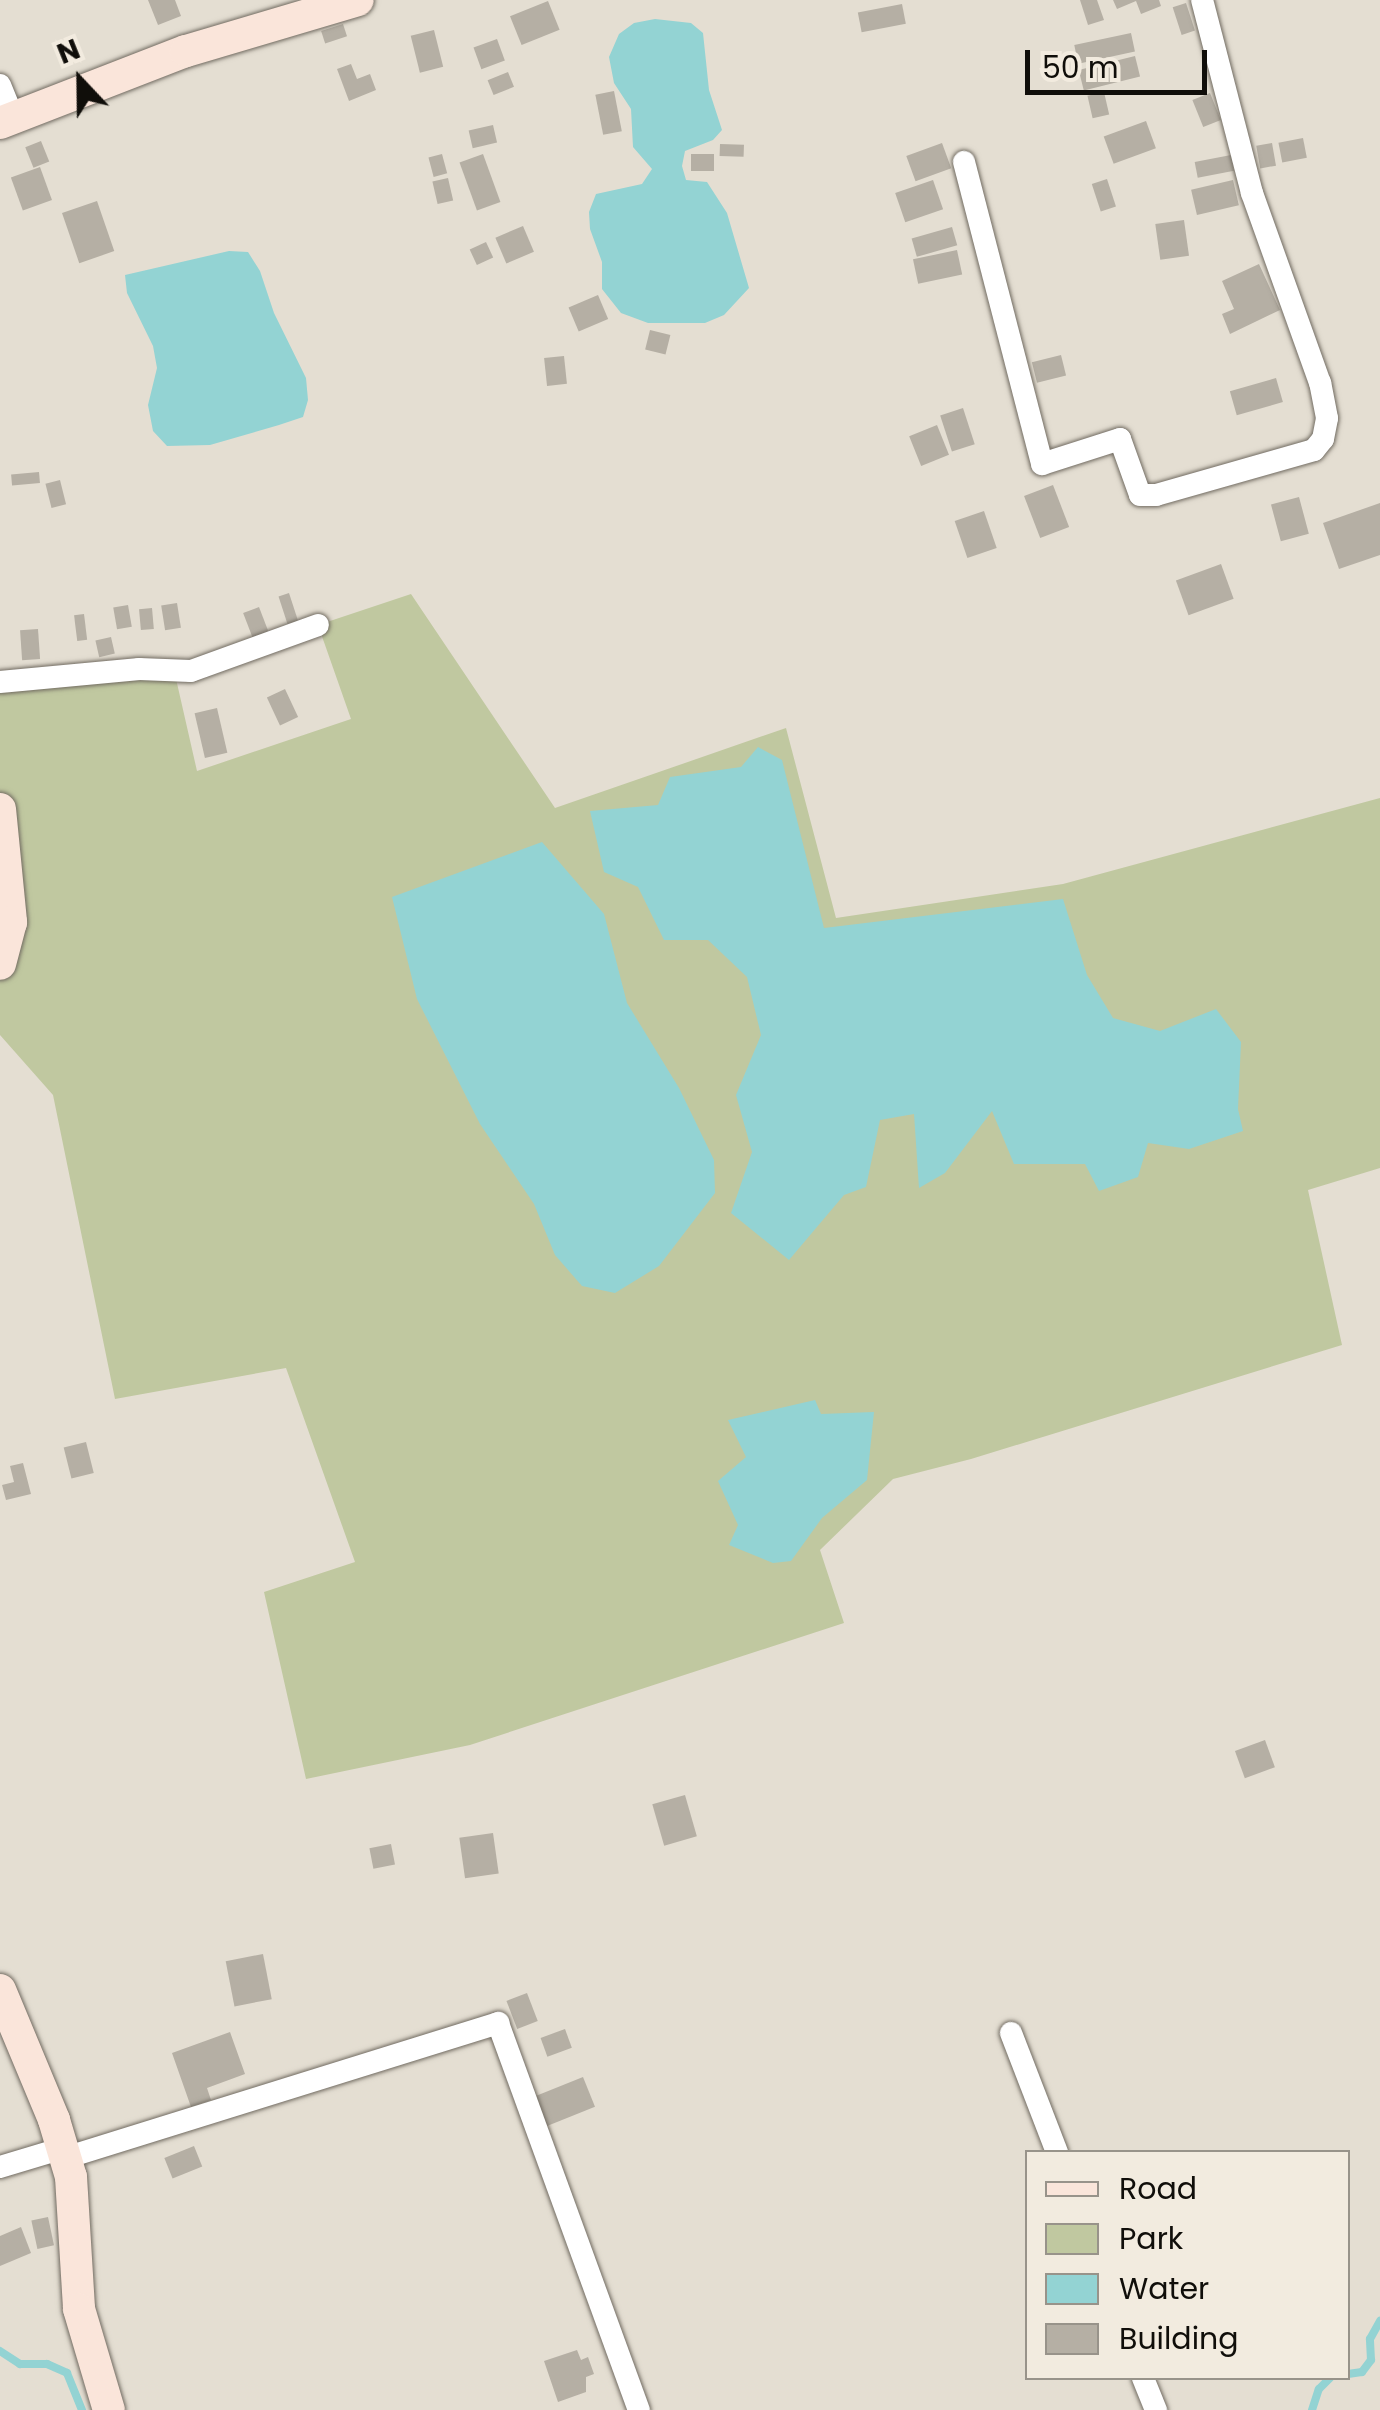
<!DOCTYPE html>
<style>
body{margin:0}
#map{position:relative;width:1380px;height:2410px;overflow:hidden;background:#e4ded2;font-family:Poppins,sans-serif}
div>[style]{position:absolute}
.green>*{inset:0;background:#c0c8a0}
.water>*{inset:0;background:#93d3d3}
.stream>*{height:8px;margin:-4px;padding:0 4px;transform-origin:4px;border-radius:4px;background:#93d3d3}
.building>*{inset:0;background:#b5afa4;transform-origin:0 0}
.roads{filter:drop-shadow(0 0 2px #716b61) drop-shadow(0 0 2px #716b61)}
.street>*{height:22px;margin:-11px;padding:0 11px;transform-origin:11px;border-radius:11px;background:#fff}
.secondary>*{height:32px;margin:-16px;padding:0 16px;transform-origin:16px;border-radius:16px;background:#fae5da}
span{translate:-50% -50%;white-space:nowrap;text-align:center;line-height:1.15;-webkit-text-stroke:8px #f2ebdf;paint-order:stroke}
.legend{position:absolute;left:1025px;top:2150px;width:325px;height:230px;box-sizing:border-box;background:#f2ebdf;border:2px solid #98938a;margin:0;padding:12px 18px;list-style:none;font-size:30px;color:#100e0a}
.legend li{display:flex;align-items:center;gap:20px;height:50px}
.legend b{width:50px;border:2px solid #98938a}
.north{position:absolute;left:30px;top:30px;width:100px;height:100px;-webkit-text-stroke:8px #f2ebdf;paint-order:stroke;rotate:338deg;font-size:28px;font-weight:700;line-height:40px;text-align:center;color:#100e0a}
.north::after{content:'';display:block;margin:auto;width:35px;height:45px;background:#100e0a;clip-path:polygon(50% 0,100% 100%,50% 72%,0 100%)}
.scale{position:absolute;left:1025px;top:50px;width:182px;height:45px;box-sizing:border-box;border:5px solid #100e0a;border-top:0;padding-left:12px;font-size:30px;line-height:35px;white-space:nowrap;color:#100e0a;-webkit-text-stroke:8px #f2ebdf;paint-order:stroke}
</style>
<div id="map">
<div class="green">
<div style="clip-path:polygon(411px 594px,555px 808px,786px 728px,836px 918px,1063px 884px,1380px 798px,1380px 1168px,1308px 1190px,1342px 1345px,971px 1459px,893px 1479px,820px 1550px,844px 1623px,470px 1745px,306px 1779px,264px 1592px,355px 1562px,286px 1368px,115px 1399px,53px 1095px,0 1035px,0 682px,174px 670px,197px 771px,351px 719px,318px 625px)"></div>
</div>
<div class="water">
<div style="clip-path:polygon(655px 19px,691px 23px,703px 33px,709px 90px,722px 130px,713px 140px,685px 151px,682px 166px,686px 180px,707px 182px,727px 213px,749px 288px,724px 315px,705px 323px,648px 323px,621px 313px,602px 289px,602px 262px,590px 229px,589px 212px,596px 194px,642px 184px,652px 169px,633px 147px,631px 109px,614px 83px,609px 57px,619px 34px,634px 23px)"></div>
<div style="clip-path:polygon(229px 251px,248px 252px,260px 271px,274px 313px,306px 378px,308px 400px,303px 417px,279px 425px,210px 445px,167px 446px,153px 431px,148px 405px,157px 368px,153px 346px,127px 293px,125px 275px)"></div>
<div style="clip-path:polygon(758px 747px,782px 760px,824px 928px,1063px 899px,1087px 975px,1113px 1018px,1160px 1031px,1216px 1009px,1241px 1042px,1238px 1109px,1243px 1131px,1189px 1149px,1148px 1143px,1138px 1177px,1099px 1191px,1085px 1164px,1014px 1164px,992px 1111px,945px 1173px,919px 1188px,914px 1114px,880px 1120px,866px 1187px,844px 1195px,789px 1260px,731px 1213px,752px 1152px,736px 1095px,761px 1035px,747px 977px,708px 940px,664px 940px,638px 887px,604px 872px,590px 811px,658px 805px,670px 777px,741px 767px)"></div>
<div style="clip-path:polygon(542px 842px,604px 914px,627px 1003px,679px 1088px,714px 1160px,715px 1193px,659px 1266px,615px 1293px,582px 1286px,555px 1255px,534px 1204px,480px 1124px,417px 999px,392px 897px)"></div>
<div style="clip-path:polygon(815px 1400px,821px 1414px,874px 1412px,867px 1480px,822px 1518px,791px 1561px,773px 1563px,729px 1545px,738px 1525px,718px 1481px,746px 1457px,728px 1420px)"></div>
</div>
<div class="stream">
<div style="left:0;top:2351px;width:24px;rotate:33deg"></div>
<div style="left:20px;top:2364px;width:27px"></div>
<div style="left:47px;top:2364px;width:22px;rotate:24deg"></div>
<div style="left:67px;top:2373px;width:40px;rotate:68deg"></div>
<div style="left:1348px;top:2374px;width:14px;rotate:-8deg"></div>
<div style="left:1362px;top:2372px;width:15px;rotate:-53deg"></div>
<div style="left:1371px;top:2360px;width:21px;rotate:-93deg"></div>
<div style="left:1370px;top:2339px;width:21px;rotate:-61deg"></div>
<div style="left:1312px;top:2410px;width:22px;rotate:-72deg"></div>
<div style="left:1319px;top:2389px;width:16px;rotate:-45deg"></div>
</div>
<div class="building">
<div style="clip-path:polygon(148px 0,175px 0,181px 16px,158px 25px)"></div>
<div style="clip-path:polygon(1080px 0,1097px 0,1104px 20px,1088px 25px)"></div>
<div style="clip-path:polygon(1113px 0,1159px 0,1161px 6px,1141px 14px,1136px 1px,1117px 9px)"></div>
<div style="left:548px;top:1px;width:31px;height:41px;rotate:68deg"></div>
<div style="left:1186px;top:3px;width:29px;height:14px;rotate:72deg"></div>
<div style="left:902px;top:4px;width:20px;height:45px;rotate:79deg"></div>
<div style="left:343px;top:24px;width:13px;height:23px;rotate:72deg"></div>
<div style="left:434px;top:30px;width:38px;height:24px;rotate:76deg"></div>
<div style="left:1131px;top:33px;width:19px;height:58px;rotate:78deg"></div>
<div style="left:497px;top:39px;width:23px;height:25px;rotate:70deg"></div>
<div style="left:1135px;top:56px;width:21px;height:58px;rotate:76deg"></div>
<div style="clip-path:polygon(351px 64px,357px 79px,370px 74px,376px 90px,349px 101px,337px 69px)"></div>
<div style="left:508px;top:72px;width:16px;height:22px;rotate:68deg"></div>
<div style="left:614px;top:91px;width:41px;height:19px;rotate:79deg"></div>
<div style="left:1104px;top:92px;width:23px;height:17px;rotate:77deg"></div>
<div style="left:1210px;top:93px;width:29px;height:19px;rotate:68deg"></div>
<div style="left:1146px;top:121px;width:29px;height:45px;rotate:70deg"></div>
<div style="left:493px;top:125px;width:18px;height:25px;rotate:77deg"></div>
<div style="left:1303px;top:138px;width:20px;height:25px;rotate:79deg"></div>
<div style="left:41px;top:141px;width:22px;height:17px;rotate:68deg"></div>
<div style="left:942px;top:143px;width:27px;height:38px;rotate:70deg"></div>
<div style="left:1272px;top:143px;width:23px;height:16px;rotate:80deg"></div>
<div style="left:720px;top:144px;width:24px;height:12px;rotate:2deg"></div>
<div style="left:442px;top:154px;width:20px;height:14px;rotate:75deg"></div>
<div style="left:483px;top:154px;width:51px;height:25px;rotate:70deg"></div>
<div style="left:714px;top:154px;width:17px;height:23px;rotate:90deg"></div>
<div style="left:1231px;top:155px;width:16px;height:37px;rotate:79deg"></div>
<div style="left:40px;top:167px;width:35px;height:31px;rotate:70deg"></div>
<div style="left:448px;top:178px;width:23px;height:16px;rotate:77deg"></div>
<div style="left:1107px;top:179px;width:29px;height:16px;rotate:72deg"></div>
<div style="left:933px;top:180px;width:31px;height:40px;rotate:71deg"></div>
<div style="left:1233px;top:180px;width:26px;height:43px;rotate:77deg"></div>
<div style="left:97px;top:201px;width:53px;height:37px;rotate:71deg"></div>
<div style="left:1184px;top:220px;width:36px;height:29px;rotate:82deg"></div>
<div style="left:523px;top:226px;width:28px;height:30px;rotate:67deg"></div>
<div style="left:952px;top:227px;width:19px;height:42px;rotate:74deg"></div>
<div style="left:486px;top:242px;width:17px;height:18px;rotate:65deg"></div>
<div style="left:957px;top:250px;width:25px;height:45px;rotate:78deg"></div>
<div style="clip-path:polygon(1259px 264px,1280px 310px,1230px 334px,1222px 314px,1234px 309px,1222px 281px)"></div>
<div style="left:598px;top:295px;width:26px;height:32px;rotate:67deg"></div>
<div style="left:650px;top:330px;width:21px;height:20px;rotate:14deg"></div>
<div style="left:1061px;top:355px;width:21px;height:30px;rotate:76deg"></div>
<div style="left:564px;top:356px;width:28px;height:20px;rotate:84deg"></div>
<div style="left:1276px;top:378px;width:25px;height:48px;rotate:74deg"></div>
<div style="left:963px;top:408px;width:38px;height:24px;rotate:72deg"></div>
<div style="left:937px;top:425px;width:32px;height:30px;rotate:68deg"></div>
<div style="left:39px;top:472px;width:11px;height:28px;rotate:85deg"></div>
<div style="left:60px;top:480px;width:25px;height:15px;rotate:76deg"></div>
<div style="left:1053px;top:485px;width:45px;height:31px;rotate:69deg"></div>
<div style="left:1299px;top:497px;width:38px;height:29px;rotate:75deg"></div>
<div style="clip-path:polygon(1380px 503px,1380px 555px,1339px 569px,1323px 523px)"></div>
<div style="left:984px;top:511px;width:39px;height:31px;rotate:71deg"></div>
<div style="left:1221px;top:564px;width:37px;height:48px;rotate:70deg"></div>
<div style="left:289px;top:593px;width:29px;height:11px;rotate:72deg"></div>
<div style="left:177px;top:603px;width:25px;height:16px;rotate:81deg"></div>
<div style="left:128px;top:605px;width:22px;height:15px;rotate:80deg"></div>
<div style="left:259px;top:607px;width:26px;height:17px;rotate:69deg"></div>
<div style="left:152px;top:608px;width:21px;height:13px;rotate:85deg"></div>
<div style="left:84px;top:614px;width:26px;height:10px;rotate:83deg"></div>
<div style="left:38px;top:629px;width:30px;height:18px;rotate:86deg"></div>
<div style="left:111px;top:637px;width:17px;height:16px;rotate:77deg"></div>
<div style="left:285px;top:689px;width:31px;height:20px;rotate:65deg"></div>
<div style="left:217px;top:708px;width:46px;height:23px;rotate:77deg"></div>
<div style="left:86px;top:1442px;width:32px;height:23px;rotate:76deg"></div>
<div style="clip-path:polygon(23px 1463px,31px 1494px,6px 1500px,2px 1485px,14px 1482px,10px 1466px)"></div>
<div style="left:1265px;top:1740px;width:29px;height:32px;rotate:70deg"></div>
<div style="left:685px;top:1795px;width:43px;height:34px;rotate:74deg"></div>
<div style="left:493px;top:1833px;width:41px;height:34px;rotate:82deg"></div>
<div style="left:391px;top:1844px;width:21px;height:22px;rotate:79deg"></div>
<div style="left:263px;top:1954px;width:46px;height:38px;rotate:79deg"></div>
<div style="left:527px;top:1993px;width:30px;height:22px;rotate:69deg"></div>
<div style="left:565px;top:2029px;width:20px;height:26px;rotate:70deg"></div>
<div style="clip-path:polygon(230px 2032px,245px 2074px,207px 2088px,211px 2100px,191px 2107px,172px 2053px)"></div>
<div style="left:583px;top:2077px;width:32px;height:55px;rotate:68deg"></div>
<div style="left:194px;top:2146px;width:22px;height:32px;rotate:68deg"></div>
<div style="left:48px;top:2217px;width:29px;height:17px;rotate:78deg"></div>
<div style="clip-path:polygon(21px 2227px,31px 2253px,0 2266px,0 2236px)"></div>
<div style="clip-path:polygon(577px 2350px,581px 2360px,588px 2357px,594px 2374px,586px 2377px,586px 2392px,558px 2402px,544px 2361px)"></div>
</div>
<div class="roads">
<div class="street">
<div style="left:0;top:85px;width:35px;rotate:68deg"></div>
<div style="left:964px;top:162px;width:312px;rotate:75.5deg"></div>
<div style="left:1042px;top:464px;width:82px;rotate:-17.8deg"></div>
<div style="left:1120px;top:439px;width:59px;rotate:70.3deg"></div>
<div style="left:1140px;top:495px;width:16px"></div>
<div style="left:1156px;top:495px;width:164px;rotate:-15.9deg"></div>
<div style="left:1314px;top:450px;width:14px;rotate:-51deg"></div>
<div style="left:1323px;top:439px;width:21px;rotate:-79deg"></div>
<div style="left:1327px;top:418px;width:36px;rotate:-101deg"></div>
<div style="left:1320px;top:383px;width:202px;rotate:-109.7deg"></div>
<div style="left:1252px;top:193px;width:199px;rotate:-104.5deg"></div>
<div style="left:0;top:682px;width:140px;rotate:-5.3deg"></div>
<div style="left:139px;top:669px;width:52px;rotate:2.2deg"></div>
<div style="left:191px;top:671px;width:135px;rotate:-19.9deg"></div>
<div style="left:1011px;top:2033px;width:128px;rotate:68.9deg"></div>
<div style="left:65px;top:2158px;width:454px;rotate:-17.3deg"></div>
<div style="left:498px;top:2023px;width:412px;rotate:70deg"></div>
<div style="left:0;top:2167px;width:66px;rotate:-16.8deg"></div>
<div style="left:1143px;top:2378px;width:35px;rotate:68deg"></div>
</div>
<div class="secondary">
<div style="left:0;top:123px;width:199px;rotate:-21.2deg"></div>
<div style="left:186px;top:51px;width:179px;rotate:-16.5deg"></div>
<div style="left:0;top:809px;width:114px;rotate:84.4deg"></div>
<div style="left:11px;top:922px;width:43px;rotate:104.7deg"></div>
<div style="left:0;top:1990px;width:141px;rotate:67.4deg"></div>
<div style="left:54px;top:2120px;width:59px;rotate:73.4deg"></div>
<div style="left:71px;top:2177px;width:132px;rotate:86.5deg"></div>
<div style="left:79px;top:2309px;width:105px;rotate:73.5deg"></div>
</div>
</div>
<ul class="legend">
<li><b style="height:12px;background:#fae5da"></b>Road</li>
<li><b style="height:28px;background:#c0c8a0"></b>Park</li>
<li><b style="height:28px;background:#93d3d3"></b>Water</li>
<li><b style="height:28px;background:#b5afa4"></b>Building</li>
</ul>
<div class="north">N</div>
<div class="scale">50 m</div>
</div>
